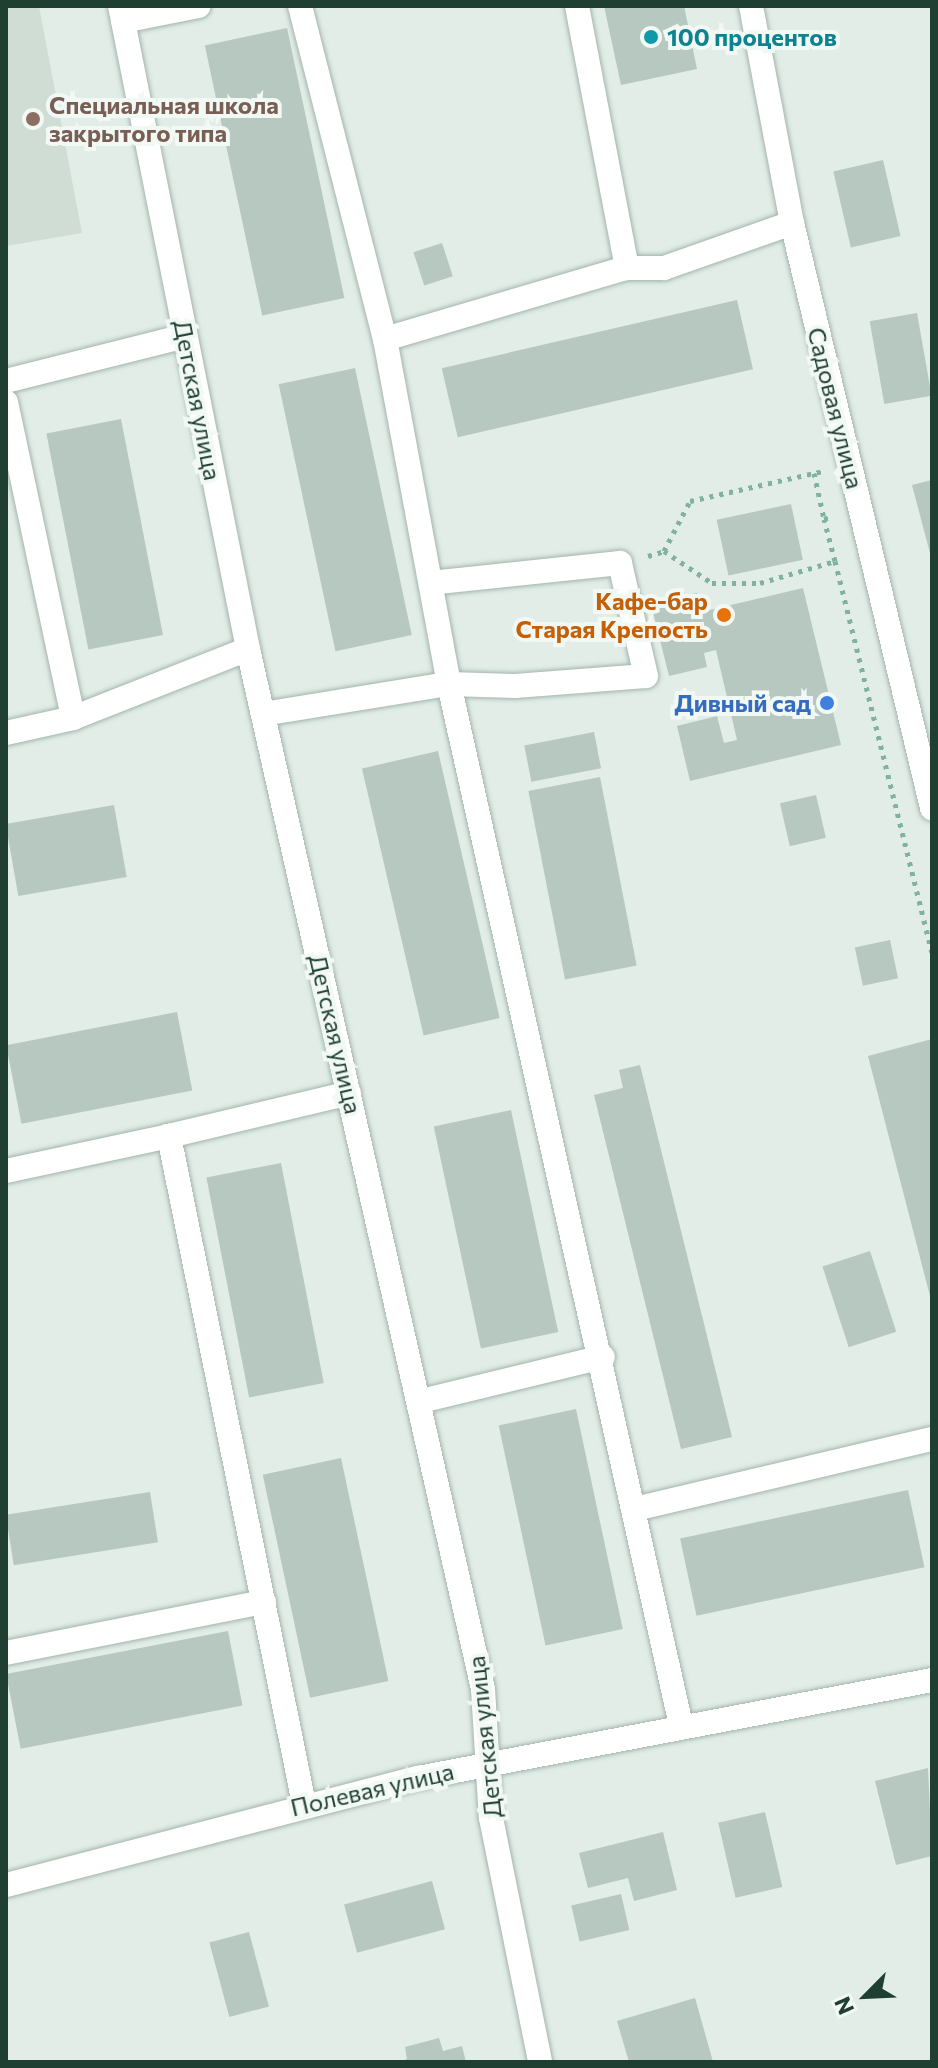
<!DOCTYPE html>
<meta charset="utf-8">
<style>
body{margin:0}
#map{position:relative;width:938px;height:2068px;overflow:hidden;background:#e1ede6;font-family:Commissioner,sans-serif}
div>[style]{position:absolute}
.built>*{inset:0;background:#cfddd5}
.building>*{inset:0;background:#b6c8bf;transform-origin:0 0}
.path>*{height:5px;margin-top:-2.5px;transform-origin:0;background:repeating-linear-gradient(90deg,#80b29d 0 4px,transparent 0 10px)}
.roads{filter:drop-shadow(0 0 2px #a3b5ad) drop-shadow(0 0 2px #a3b5ad)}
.minor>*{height:24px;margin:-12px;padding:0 12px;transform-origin:12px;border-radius:12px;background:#fff}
.dots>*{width:22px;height:22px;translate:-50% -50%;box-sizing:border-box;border:4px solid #f2f9f5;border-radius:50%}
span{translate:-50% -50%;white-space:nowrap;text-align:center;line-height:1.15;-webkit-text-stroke:8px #f2f9f5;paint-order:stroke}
.culture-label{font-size:24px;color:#0d838f;font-weight:700}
.left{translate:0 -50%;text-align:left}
.education-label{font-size:24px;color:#785e54;font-weight:700}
.street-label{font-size:24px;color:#203f33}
.food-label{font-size:24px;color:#c56008;font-weight:700}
.right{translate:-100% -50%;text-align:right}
.shop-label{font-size:24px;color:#366cbe;font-weight:700}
.frame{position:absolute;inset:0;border:8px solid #203f33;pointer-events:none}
.north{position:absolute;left:826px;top:1956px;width:80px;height:80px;-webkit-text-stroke:6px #f2f9f5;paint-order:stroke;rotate:246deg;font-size:22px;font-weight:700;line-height:32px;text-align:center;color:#203f33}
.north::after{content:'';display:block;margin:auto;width:28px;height:36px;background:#203f33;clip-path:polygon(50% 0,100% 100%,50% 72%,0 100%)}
</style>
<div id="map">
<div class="built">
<div style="clip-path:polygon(6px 6px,39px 6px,82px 233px,6px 246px)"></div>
</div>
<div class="building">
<div style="clip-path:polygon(604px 6px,684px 6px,697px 69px,621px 85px)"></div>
<div style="left:287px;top:28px;width:276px;height:84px;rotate:78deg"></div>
<div style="left:883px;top:160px;width:78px;height:51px;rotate:77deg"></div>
<div style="left:442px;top:243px;width:35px;height:30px;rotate:72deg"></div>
<div style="left:737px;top:300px;width:71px;height:303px;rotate:77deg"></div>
<div style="left:917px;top:313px;width:84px;height:48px;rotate:80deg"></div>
<div style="left:355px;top:368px;width:273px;height:78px;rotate:78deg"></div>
<div style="left:121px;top:419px;width:220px;height:76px;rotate:79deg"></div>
<div style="clip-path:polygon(932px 480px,932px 557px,931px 557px,912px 485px)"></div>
<div style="left:791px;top:504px;width:57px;height:76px;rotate:78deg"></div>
<div style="clip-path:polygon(803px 588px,841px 745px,690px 781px,677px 726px,717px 716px,724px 743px,737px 740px,716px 650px,704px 653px,707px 667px,669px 676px,651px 604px,697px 593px,701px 612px)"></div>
<div style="left:594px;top:732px;width:37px;height:71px;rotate:79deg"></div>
<div style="left:438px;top:751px;width:274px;height:78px;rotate:77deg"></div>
<div style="left:600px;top:777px;width:192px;height:73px;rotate:79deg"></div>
<div style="left:816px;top:795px;width:44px;height:37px;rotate:77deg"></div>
<div style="left:114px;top:805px;width:73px;height:110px;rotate:80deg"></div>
<div style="left:890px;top:940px;width:39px;height:36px;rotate:78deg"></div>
<div style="left:177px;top:1012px;width:80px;height:174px;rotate:79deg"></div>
<div style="clip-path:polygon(932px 1039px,932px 1300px,931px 1300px,868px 1056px)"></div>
<div style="clip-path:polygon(640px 1065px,732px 1437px,681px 1449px,594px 1095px,623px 1088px,619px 1070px)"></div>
<div style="left:511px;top:1110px;width:227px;height:79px;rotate:78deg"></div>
<div style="left:281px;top:1163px;width:224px;height:76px;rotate:79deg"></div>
<div style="left:870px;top:1251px;width:85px;height:50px;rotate:72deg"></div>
<div style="left:576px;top:1409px;width:225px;height:79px;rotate:78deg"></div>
<div style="left:341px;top:1458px;width:228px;height:80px;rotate:78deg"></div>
<div style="left:908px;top:1490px;width:79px;height:233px;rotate:78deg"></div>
<div style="left:150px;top:1492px;width:51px;height:146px;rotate:81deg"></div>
<div style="left:228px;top:1631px;width:76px;height:226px;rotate:79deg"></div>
<div style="clip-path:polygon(928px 1768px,932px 1856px,896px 1865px,875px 1781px)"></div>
<div style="left:765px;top:1812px;width:77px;height:48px;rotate:77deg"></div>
<div style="clip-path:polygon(663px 1832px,677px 1890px,634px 1901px,628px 1878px,588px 1888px,579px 1853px)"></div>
<div style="left:432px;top:1881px;width:50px;height:91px;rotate:75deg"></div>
<div style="left:621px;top:1894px;width:37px;height:51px;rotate:77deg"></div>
<div style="left:249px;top:1932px;width:77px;height:41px;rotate:75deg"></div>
<div style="clip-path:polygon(695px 1998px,713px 2062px,629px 2062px,617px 2021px)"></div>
<div style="clip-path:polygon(439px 2038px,443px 2051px,462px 2046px,466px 2062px,399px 2062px,407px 2059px,405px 2047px)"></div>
</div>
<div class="path">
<div style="left:814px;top:473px;width:47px;rotate:77.7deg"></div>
<div style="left:664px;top:551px;width:58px;rotate:33.7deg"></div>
<div style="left:712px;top:583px;width:48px"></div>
<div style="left:760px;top:583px;width:78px;rotate:-16.3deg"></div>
<div style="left:835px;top:561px;width:43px;rotate:-104.7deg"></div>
<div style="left:824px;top:519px;width:9px;rotate:-21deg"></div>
<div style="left:648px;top:556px;width:17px;rotate:-17deg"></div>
<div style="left:664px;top:551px;width:56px;rotate:-62.5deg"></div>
<div style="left:690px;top:501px;width:136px;rotate:-12.7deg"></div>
<div style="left:835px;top:561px;width:403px;rotate:76.1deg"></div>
</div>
<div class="roads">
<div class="minor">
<div style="left:120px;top:6px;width:656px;rotate:78.74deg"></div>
<div style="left:248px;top:649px;width:1066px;rotate:77.27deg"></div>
<div style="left:483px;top:1689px;width:129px;rotate:86.5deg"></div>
<div style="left:491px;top:1818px;width:249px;rotate:78.6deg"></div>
<div style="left:300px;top:6px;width:344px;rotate:75.7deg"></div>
<div style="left:385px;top:339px;width:351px;rotate:79.5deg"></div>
<div style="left:449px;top:684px;width:1067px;rotate:77.44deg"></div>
<div style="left:577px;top:6px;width:267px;rotate:79.2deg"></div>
<div style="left:751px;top:6px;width:221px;rotate:79.3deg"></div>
<div style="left:792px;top:223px;width:602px;rotate:76.54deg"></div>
<div style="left:123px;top:21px;width:77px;rotate:-11.2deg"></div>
<div style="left:385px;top:339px;width:252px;rotate:-16.4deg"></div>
<div style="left:627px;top:268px;width:37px"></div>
<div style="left:664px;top:268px;width:136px;rotate:-19.4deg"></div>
<div style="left:6px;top:381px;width:185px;rotate:-14.1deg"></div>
<div style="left:6px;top:402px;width:323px;rotate:78deg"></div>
<div style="left:263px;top:714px;width:188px;rotate:-9.2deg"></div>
<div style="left:449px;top:684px;width:66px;rotate:1.7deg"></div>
<div style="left:515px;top:686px;width:131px;rotate:-4.4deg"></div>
<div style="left:646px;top:676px;width:116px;rotate:-103deg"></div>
<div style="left:620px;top:563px;width:190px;rotate:174deg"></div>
<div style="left:6px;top:733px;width:69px;rotate:-12.6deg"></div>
<div style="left:73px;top:718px;width:188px;rotate:-21.5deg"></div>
<div style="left:6px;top:1171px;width:167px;rotate:-12.1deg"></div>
<div style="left:421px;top:1401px;width:187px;rotate:-13.6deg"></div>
<div style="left:635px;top:1509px;width:305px;rotate:-13.3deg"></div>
<div style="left:6px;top:1653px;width:263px;rotate:-11.2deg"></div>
<div style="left:304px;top:1804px;width:682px;rotate:-101.43deg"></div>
<div style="left:169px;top:1136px;width:185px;rotate:-13.4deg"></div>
<div style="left:6px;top:1885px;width:426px;rotate:-14.6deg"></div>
<div style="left:418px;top:1778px;width:523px;rotate:-10.79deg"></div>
</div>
</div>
<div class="dots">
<div style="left:651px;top:37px;background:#0f9aa8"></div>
<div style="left:33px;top:119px;background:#8d6e63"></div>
<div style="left:724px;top:615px;background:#e8710a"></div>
<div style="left:827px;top:703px;background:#3f7fe0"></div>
</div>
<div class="culture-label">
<span class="left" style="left:667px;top:37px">100 процентов</span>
</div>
<div class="education-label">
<span class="left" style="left:49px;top:119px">Специальная школа<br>закрытого типа</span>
</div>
<div class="street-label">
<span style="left:198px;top:400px;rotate:79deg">Детская улица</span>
<span style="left:836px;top:408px;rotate:76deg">Садовая улица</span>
<span style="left:336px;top:1034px;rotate:77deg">Детская улица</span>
<span style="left:484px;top:1737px;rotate:-96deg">Детская улица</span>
<span style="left:372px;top:1789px;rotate:-13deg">Полевая улица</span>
</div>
<div class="food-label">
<span class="right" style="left:708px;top:615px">Кафе-бар<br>Старая Крепость</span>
</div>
<div class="shop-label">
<span class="right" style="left:811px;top:703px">Дивный сад</span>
</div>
<div class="frame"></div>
<div class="north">N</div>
</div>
